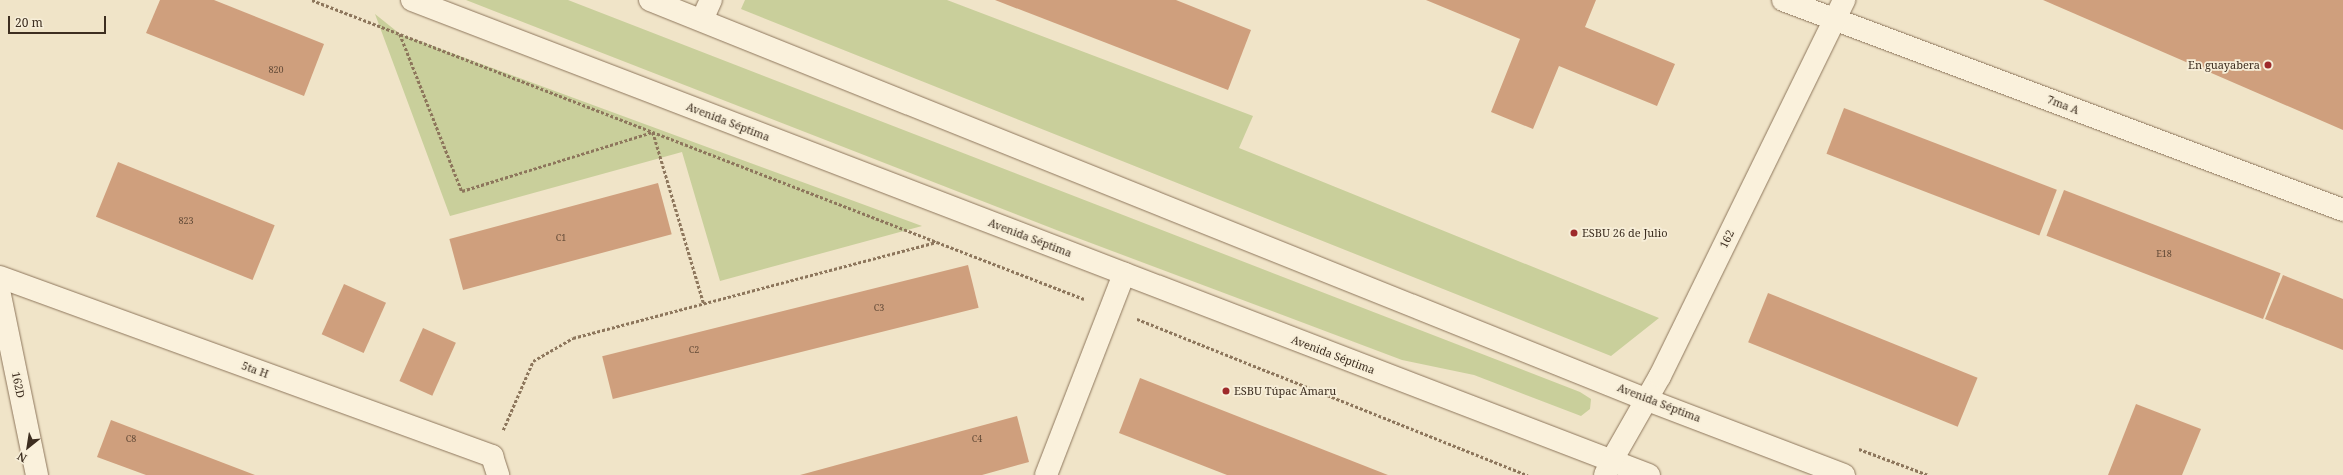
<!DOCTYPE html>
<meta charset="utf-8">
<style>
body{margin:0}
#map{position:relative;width:2343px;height:475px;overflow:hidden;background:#f0e4c8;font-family:"Noto Serif",serif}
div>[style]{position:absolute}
.green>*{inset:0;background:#c9cf9b}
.building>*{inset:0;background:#cf9f7d;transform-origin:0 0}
.path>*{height:2.5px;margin-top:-1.25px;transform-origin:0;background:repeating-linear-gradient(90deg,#8d765c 0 3px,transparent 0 5px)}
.roads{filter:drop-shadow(0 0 1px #8d765c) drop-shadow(0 0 1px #8d765c)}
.street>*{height:22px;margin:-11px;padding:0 11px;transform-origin:11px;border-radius:11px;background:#faf1dc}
.secondary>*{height:22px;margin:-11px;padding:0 11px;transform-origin:11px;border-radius:11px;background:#faf1dc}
.dots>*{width:11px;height:11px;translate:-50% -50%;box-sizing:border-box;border:2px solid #f7eed8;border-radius:50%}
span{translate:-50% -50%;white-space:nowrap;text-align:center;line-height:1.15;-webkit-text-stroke:3.5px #f7eed8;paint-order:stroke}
.number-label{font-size:9px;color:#624a37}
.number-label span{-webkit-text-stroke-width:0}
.poi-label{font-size:11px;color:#3d2e20}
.right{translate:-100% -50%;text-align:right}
.left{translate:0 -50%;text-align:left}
.street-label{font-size:11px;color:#3d2e20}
.north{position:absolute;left:8px;top:427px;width:40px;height:40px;-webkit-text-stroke:3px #f7eed8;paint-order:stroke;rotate:210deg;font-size:11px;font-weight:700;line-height:16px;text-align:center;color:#3d2e20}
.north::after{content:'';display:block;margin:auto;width:14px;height:18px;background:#3d2e20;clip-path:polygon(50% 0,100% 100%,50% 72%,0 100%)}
.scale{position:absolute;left:8px;top:16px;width:98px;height:18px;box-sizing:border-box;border:2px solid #3d2e20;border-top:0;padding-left:5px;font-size:12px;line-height:14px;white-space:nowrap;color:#3d2e20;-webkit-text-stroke:3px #f7eed8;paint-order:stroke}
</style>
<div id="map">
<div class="green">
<div style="clip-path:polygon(466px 0,568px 0,1580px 392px,1591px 399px,1590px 409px,1581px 416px,1474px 375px,1402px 360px,1059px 231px)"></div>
<div style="clip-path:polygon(745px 0,947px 0,1253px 116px,1239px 148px,1659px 318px,1611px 356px,741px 9px)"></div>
<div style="clip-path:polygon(375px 14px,400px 34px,922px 226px,720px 281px,682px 152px,450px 216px)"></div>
</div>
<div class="building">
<div style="clip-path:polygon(160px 0,214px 0,324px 44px,304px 96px,146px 33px)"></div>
<div style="clip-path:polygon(995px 0,1176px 0,1251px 30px,1228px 90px)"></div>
<div style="clip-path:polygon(1426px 0,1596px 0,1585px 27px,1675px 64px,1657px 106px,1559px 66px,1533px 129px,1491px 112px,1520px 39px)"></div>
<div style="clip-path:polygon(2043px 0,2343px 0,2343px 130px)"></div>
<div style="left:1844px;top:108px;width:228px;height:49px;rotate:21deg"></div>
<div style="left:118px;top:162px;width:169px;height:59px;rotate:22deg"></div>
<div style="left:658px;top:183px;width:53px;height:216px;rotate:75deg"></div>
<div style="left:2064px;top:190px;width:232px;height:49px;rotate:21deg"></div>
<div style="left:968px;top:265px;width:44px;height:377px;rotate:76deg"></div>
<div style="clip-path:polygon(2283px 275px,2343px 299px,2343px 350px,2265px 319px)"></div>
<div style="left:344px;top:284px;width:46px;height:55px;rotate:24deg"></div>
<div style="left:1768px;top:293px;width:226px;height:53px;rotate:22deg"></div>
<div style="left:423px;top:328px;width:36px;height:58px;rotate:24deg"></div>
<div style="clip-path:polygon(1140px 378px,1388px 475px,1227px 475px,1119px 433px)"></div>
<div style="clip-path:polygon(2136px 404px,2201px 429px,2182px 475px,2108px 475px)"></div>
<div style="clip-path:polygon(1017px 416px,1029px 462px,982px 475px,800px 475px)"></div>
<div style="clip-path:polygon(111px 420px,255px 475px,146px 475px,97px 457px)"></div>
</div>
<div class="path">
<div style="left:312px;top:0;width:828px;rotate:21.17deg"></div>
<div style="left:400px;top:34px;width:169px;rotate:68.5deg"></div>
<div style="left:462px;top:191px;width:200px;rotate:-17.2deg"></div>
<div style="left:653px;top:132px;width:179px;rotate:73.5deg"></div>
<div style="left:1137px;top:319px;width:421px;rotate:21.8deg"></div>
<div style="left:503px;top:430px;width:75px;rotate:-66.5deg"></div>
<div style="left:533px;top:361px;width:46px;rotate:-29.9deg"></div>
<div style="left:573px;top:338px;width:376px;rotate:-14.8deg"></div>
<div style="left:1859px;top:449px;width:74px;rotate:20.6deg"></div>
</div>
<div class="roads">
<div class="street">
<div style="left:1783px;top:0;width:598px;rotate:20.56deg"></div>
<div style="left:702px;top:20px;width:22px;rotate:-66deg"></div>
<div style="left:0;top:277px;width:524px;rotate:19.99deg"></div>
<div style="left:492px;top:456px;width:20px;rotate:72deg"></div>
<div style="left:0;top:295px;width:184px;rotate:78.4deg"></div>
<div style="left:1046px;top:475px;width:216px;rotate:-68.8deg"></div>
<div style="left:1605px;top:475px;width:17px;rotate:-65deg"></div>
</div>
<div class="secondary">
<div style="left:412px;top:0;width:1325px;rotate:21.01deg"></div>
<div style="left:650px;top:0;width:1072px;rotate:21.85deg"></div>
<div style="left:1645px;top:399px;width:213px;rotate:20.9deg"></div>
<div style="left:1612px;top:460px;width:97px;rotate:-60.3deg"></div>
<div style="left:1660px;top:376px;width:419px;rotate:-63.9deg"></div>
</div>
</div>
<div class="dots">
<div style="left:2268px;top:65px;background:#9e2a2b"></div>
<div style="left:1574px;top:233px;background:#9e2a2b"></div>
<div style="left:1226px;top:391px;background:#9e2a2b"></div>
</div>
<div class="number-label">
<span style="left:276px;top:70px">820</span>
<span style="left:186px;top:221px">823</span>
<span style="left:561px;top:238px">C1</span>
<span style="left:2164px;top:254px">E18</span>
<span style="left:879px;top:308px">C3</span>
<span style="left:694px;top:350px">C2</span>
<span style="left:131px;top:439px">C8</span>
<span style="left:977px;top:439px">C4</span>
</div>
<div class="poi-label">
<span class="right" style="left:2260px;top:65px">En guayabera</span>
<span class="left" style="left:1582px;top:233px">ESBU 26 de Julio</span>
<span class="left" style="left:1234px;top:391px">ESBU Túpac Amaru</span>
</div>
<div class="street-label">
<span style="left:2063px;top:105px;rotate:21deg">7ma A</span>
<span style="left:728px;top:122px;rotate:21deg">Avenida Séptima</span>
<span style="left:1030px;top:238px;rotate:21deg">Avenida Séptima</span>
<span style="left:1727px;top:239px;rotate:-64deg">162</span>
<span style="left:1333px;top:355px;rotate:21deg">Avenida Séptima</span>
<span style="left:255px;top:370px;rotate:20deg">5ta H</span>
<span style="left:18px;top:385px;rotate:78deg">162D</span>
<span style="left:1659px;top:403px;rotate:21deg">Avenida Séptima</span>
</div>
<div class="north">N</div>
<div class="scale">20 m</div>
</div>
